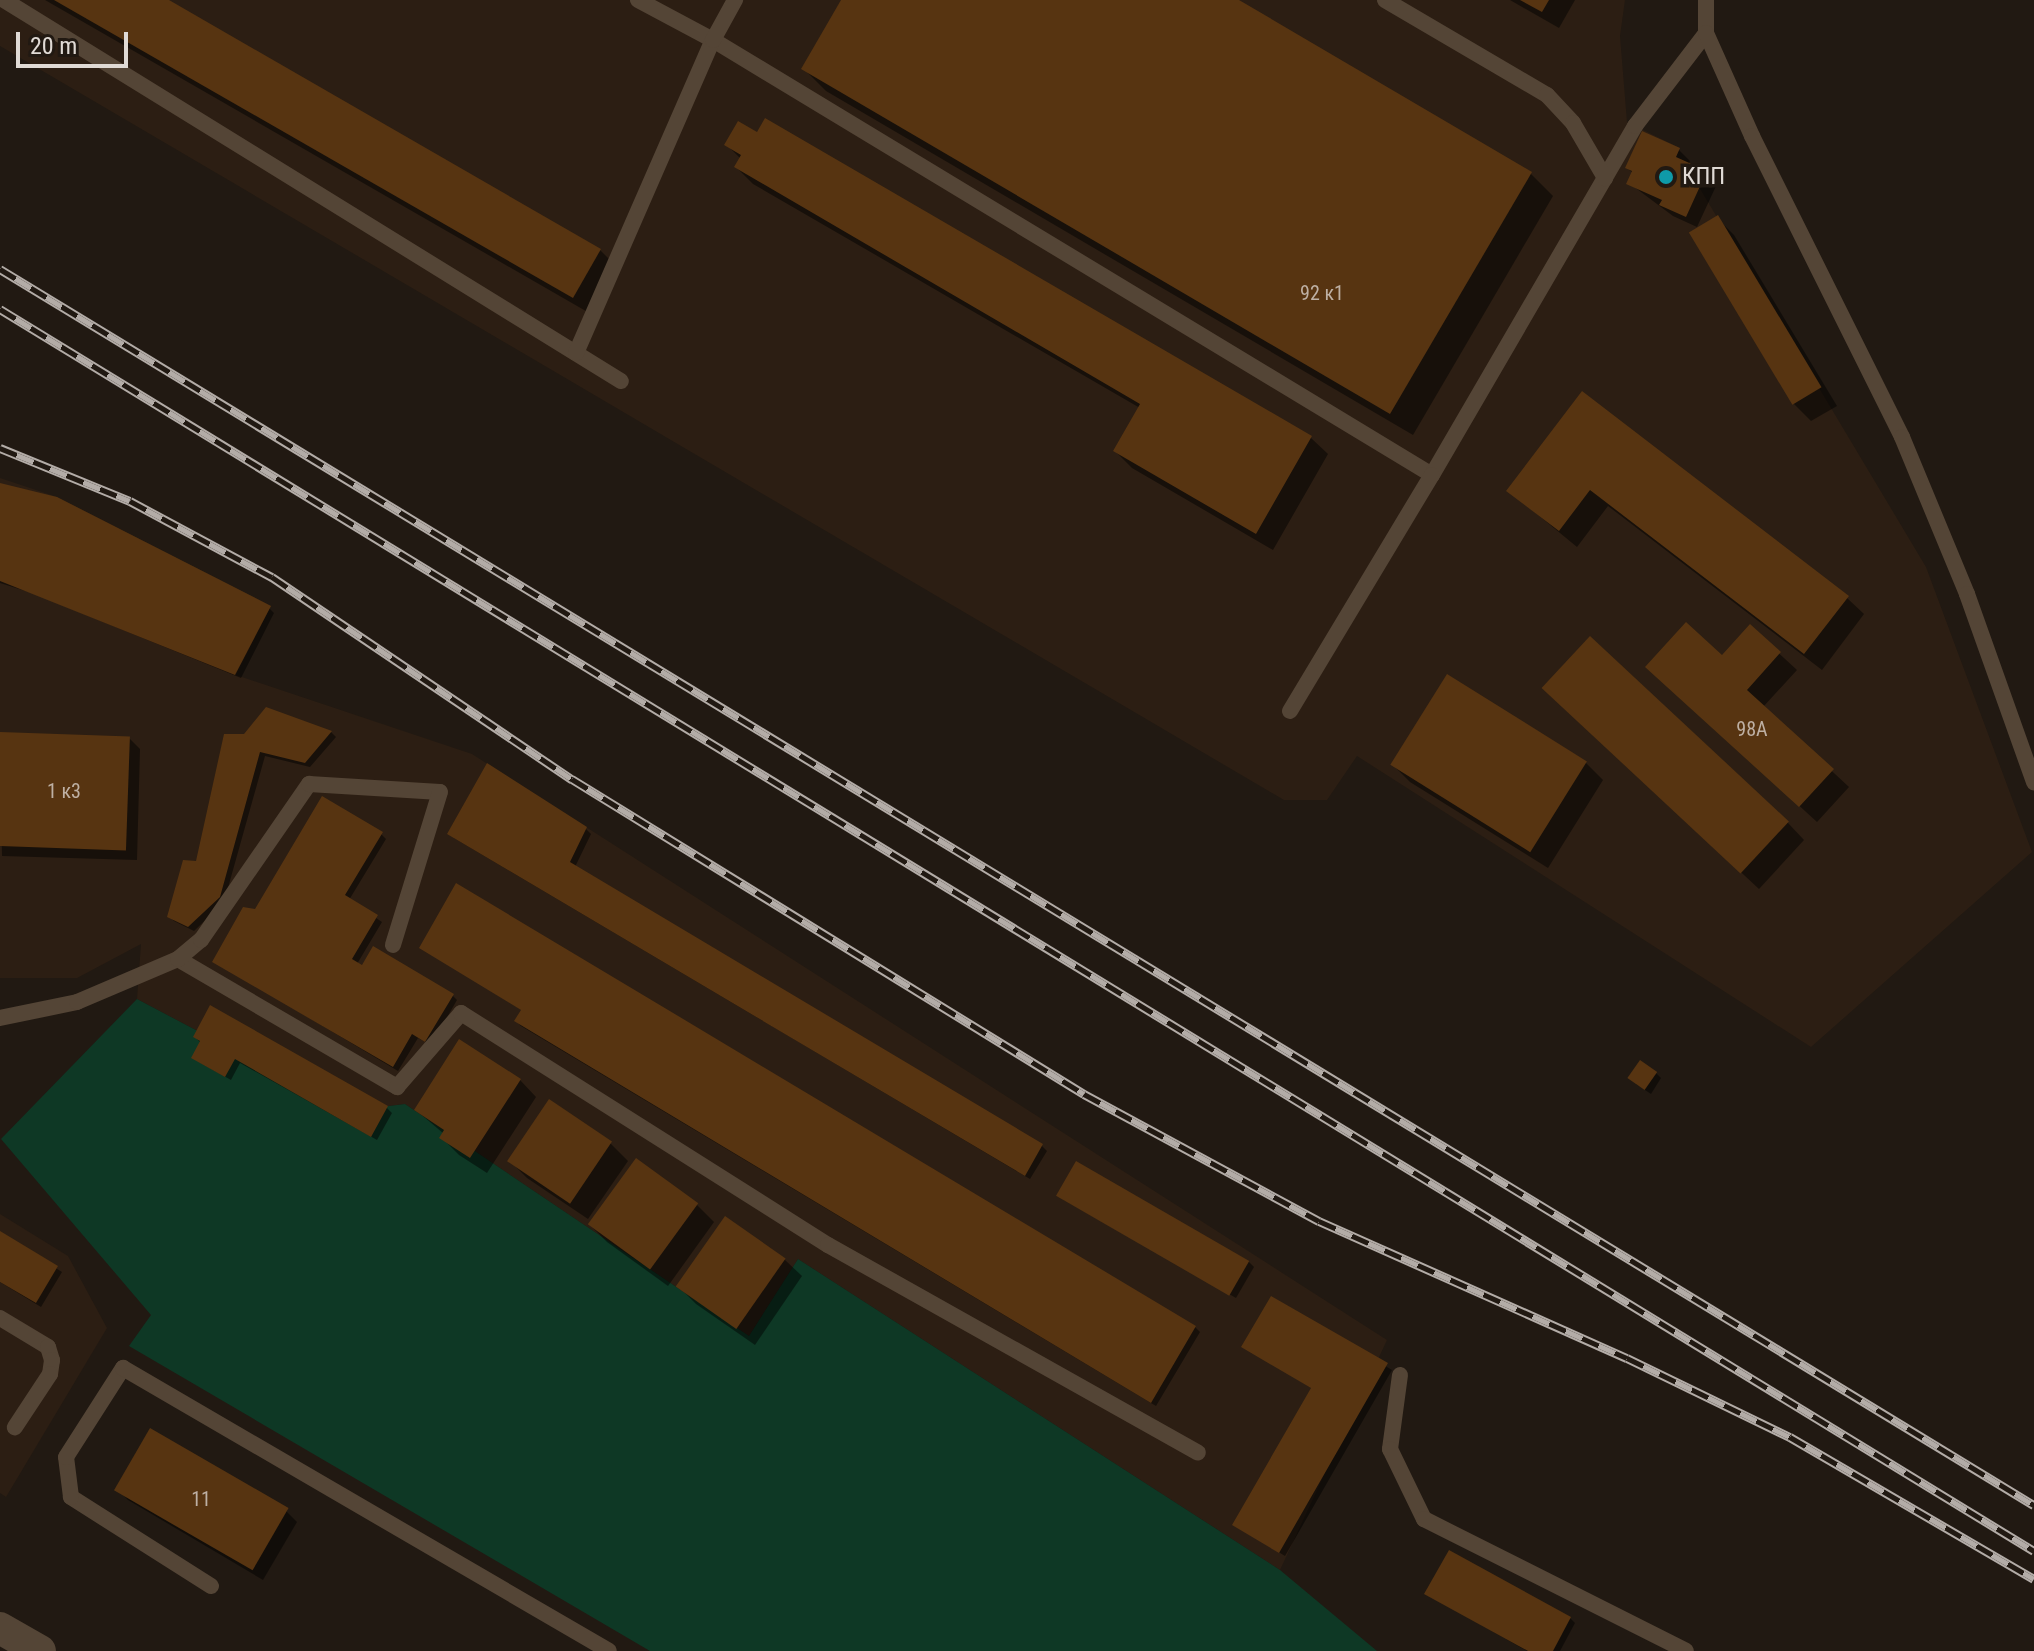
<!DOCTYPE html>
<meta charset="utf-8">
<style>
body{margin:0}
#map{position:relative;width:2034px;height:1651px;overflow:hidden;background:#211912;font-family:"Roboto Condensed",sans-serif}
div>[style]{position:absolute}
.built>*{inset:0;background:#2c1e13}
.green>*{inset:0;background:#0e3825}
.shadow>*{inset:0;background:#0007}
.building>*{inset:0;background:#573411;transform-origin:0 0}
.service>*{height:16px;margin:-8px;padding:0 8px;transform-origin:8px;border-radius:8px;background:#544536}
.minor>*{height:32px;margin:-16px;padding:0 16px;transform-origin:16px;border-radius:16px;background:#544536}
.rail>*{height:9px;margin-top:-4.5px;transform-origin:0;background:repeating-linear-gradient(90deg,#211912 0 18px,#b3aca7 0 36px);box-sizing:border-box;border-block:2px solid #b3aca7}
.dots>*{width:22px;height:22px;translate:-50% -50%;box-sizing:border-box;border:4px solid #211912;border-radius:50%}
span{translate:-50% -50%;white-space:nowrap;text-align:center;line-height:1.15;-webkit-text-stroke:7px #211912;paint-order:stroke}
.number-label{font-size:20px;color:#beb0a4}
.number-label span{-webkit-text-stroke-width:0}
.poi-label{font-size:24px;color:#e0dad5}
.left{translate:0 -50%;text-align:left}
.scale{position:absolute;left:16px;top:32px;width:112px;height:36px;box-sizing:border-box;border:4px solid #e0dad5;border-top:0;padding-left:10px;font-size:24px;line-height:28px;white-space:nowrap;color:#e0dad5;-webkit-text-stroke:6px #211912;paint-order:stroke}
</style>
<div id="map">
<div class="built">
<div style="clip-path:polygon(0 0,1625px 0,1620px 36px,1627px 122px,1680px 148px,1676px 157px,1707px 171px,1699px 187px,1926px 567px,2032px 852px,1811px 1047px,1357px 756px,1327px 800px,1284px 800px,0 46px)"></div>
<div style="clip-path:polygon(0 478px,57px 497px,271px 606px,236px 675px,472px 754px,1387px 1340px,1280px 1570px,798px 1259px,749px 1336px,405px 1104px,349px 1111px,137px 999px,141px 944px,77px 978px,0 978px)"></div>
<div style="clip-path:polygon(0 1214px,68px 1256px,107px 1328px,6px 1497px,0 1493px)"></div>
</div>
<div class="green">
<div style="clip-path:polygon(137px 999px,349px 1111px,405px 1104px,749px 1336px,798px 1259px,1280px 1570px,1377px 1651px,650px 1651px,129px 1346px,151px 1315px,1px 1139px)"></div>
</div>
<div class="shadow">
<div style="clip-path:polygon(45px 0,165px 0,600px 250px,617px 267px,591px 314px)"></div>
<div style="clip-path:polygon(843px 0,1235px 0,1530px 173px,1553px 196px,1413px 435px,826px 91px,803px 68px)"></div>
<div style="clip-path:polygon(1510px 0,1575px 0,1559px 28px)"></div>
<div style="clip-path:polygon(765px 121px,1311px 438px,1328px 454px,1273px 550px,1132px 468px,1115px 451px,1140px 408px,753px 184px,736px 167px,741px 159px,727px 145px,758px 135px)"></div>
<div style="clip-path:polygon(1679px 150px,1690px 161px,1688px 165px,1706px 173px,1717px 184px,1697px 227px,1673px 216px,1629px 183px,1633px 173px,1627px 168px)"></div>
<div style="clip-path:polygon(1717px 218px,1734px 235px,1837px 406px,1811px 421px,1794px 404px)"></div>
<div style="clip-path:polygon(1582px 394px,1847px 598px,1864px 614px,1822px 670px,1608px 506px,1577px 547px,1509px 491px)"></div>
<div style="clip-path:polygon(0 485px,269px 608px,274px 613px,241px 678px,32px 593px,0 583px)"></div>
<div style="clip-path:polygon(1750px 627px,1797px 670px,1763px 707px,1849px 787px,1817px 822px,1665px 683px,1723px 658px)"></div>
<div style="clip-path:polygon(1562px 705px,1788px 823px,1804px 840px,1759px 889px)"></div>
<div style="clip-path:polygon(331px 732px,336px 737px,310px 767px,265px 756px,224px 902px,194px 931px,174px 921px,169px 916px,198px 863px,226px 736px)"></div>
<div style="clip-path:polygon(0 734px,129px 738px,140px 749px,137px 860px,2px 856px)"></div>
<div style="clip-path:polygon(1586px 763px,1603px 780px,1548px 868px,1410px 782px,1393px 765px)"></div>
<div style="clip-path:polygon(586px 829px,591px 834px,575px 867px,1042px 1146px,1047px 1151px,1030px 1179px,454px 838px)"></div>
<div style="clip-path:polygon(381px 834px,386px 839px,349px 900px,382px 922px,357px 964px,452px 995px,457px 1000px,431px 1045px,418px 1038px,398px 1071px,214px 961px,256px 911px)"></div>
<div style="clip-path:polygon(421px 947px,1195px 1327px,1200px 1332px,1156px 1406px,521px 1026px,516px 1021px,523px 1011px)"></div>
<div style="clip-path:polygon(211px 1008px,387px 1108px,392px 1113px,377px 1140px,240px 1063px,231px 1080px,199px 1062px,200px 1042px,195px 1037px)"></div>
<div style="clip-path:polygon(1656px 1073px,1661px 1078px,1651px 1094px,1636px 1084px)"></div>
<div style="clip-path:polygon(520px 1080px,536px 1097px,487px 1173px,459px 1155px,442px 1138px,444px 1134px,416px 1110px)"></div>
<div style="clip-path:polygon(550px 1102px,611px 1144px,628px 1161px,588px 1219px,527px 1178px,510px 1161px)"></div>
<div style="clip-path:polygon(636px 1161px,697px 1205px,714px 1222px,668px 1286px,607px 1242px,590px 1225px)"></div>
<div style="clip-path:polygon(1077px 1164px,1249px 1262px,1254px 1267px,1236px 1298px,1064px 1200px)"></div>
<div style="clip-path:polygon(726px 1218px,785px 1260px,802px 1276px,755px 1345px,696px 1304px,679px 1287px)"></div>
<div style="clip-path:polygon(0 1233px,62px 1272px,41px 1307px,0 1282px)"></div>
<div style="clip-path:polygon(1272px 1298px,1392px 1370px,1285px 1556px,1235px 1525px,1313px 1389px,1244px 1347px)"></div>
<div style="clip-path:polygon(117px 1489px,286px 1511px,297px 1522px,263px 1580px,128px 1500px)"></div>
<div style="clip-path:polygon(1427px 1594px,1570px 1618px,1575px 1623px,1560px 1651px,1527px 1651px)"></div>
</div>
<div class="building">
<div style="clip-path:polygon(54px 0,169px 0,601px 249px,573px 298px)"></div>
<div style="clip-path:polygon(841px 0,1239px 0,1532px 172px,1390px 414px,801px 69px)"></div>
<div style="clip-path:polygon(1520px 0,1549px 0,1542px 12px)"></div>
<div style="clip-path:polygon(765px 118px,1312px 436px,1256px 534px,1113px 451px,1140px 404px,734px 167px,741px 155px,724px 145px,738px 121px,757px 132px)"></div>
<div style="clip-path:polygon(1642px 131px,1680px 148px,1676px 157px,1707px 171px,1686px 217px,1659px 205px,1662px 200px,1626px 184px,1632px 171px,1625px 168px)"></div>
<div style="left:1718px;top:215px;width:201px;height:34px;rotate:59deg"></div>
<div style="clip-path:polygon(1582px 391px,1849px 596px,1804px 654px,1590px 490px,1559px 531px,1506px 491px)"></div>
<div style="clip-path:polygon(0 483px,57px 497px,271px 606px,235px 675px,0 581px)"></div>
<div style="clip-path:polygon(1686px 622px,1722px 655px,1750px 624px,1781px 652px,1747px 690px,1834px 769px,1799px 807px,1645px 667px)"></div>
<div style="left:1590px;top:636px;width:272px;height:71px;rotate:43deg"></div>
<div style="left:1447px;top:674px;width:165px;height:107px;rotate:32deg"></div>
<div style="clip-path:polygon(266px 707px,332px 731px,305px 763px,260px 752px,220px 897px,188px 927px,167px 917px,183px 860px,196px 861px,224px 734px,244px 734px)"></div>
<div style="left:0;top:732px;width:130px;height:114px;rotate:2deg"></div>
<div style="clip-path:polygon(487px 763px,587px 827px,570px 862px,1043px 1144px,1025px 1176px,447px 834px)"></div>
<div style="clip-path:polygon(322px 796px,383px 832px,345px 895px,378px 915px,352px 959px,362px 965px,373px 946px,454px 994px,425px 1042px,412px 1034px,393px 1067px,212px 962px,243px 907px,255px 909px)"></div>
<div style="clip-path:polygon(456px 883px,1196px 1326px,1151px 1403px,514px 1021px,521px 1010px,419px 948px)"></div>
<div style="clip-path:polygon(210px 1005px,388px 1106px,371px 1137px,235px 1059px,225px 1077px,191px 1058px,200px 1041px,193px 1037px)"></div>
<div style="clip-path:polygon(459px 1039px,521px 1079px,470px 1158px,439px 1138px,444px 1130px,414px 1110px)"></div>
<div style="left:1640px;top:1060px;width:21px;height:22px;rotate:35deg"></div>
<div style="left:549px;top:1099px;width:76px;height:75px;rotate:34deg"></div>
<div style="left:636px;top:1158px;width:77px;height:82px;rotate:36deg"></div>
<div style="left:1076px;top:1161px;width:200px;height:40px;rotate:30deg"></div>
<div style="left:725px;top:1216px;width:74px;height:86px;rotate:35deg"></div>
<div style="clip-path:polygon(0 1231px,58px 1266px,36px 1303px,0 1282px)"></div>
<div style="clip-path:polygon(1271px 1296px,1388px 1363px,1279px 1553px,1232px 1525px,1311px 1388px,1241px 1347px)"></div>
<div style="left:150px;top:1428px;width:160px;height:72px;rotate:30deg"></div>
<div style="clip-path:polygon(1449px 1550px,1571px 1617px,1553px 1651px,1528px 1651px,1424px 1594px)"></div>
</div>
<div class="service">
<div style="left:4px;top:0;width:725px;rotate:31.7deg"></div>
<div style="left:638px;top:0;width:85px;rotate:28.1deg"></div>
<div style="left:713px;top:40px;width:840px;rotate:31.17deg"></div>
<div style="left:1432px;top:475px;width:404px;rotate:-59.8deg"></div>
<div style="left:1635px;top:126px;width:117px;rotate:-52.6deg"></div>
<div style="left:1385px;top:0;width:188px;rotate:30.4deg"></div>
<div style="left:1547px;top:95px;width:38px;rotate:47deg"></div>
<div style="left:1573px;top:123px;width:64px;rotate:59.8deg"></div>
<div style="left:1706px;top:0;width:33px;rotate:90deg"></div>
<div style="left:1706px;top:33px;width:113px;rotate:65.9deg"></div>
<div style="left:1752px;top:136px;width:336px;rotate:63.5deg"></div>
<div style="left:1902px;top:437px;width:170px;rotate:67.5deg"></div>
<div style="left:1967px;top:594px;width:200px;rotate:70.4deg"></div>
<div style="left:576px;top:353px;width:342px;rotate:-66.4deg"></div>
<div style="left:713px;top:40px;width:46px;rotate:-61.2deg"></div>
<div style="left:1290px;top:711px;width:275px;rotate:-59deg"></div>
<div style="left:178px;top:959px;width:254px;rotate:30.3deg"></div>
<div style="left:397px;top:1087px;width:98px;rotate:-49.1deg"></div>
<div style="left:461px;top:1013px;width:434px;rotate:32.3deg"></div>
<div style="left:828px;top:1245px;width:424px;rotate:29.3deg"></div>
<div style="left:0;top:1018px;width:79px;rotate:-11.7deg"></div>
<div style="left:77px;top:1002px;width:110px;rotate:-23.1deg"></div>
<div style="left:178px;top:959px;width:30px;rotate:-40deg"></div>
<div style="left:201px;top:940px;width:190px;rotate:-55.3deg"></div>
<div style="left:309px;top:784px;width:131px;rotate:3.5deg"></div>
<div style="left:440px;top:792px;width:160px;rotate:107.1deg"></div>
<div style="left:0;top:1318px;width:56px;rotate:31.1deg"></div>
<div style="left:48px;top:1347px;width:14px;rotate:73deg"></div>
<div style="left:52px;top:1360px;width:14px;rotate:98deg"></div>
<div style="left:50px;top:1374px;width:64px;rotate:123.4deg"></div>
<div style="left:1400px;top:1375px;width:75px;rotate:97.7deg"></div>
<div style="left:1390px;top:1449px;width:78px;rotate:64.1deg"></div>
<div style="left:1424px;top:1519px;width:293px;rotate:26.7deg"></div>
<div style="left:211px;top:1586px;width:166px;rotate:-147.6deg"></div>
<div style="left:71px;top:1497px;width:40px;rotate:-97.1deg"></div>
<div style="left:66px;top:1457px;width:106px;rotate:-57.4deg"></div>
<div style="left:123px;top:1368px;width:562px;rotate:30.21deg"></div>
</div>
<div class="minor">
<div style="left:0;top:1628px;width:46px;rotate:29.9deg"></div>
</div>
<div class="rail">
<div style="left:0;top:269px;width:2380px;rotate:31.29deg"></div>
<div style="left:0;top:309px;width:2383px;rotate:31.41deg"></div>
<div style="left:0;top:448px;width:140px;rotate:22.2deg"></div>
<div style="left:130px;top:501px;width:161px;rotate:28.2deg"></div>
<div style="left:272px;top:577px;width:362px;rotate:34deg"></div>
<div style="left:572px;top:779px;width:601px;rotate:31.6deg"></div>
<div style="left:1084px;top:1094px;width:267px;rotate:28.4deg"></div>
<div style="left:1319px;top:1221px;width:337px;rotate:24deg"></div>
<div style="left:1627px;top:1358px;width:181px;rotate:25.9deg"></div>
<div style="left:1790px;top:1437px;width:282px;rotate:30.2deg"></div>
</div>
<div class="dots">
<div style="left:1666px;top:177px;background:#0f9aa8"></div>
</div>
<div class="number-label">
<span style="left:1322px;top:293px">92 к1</span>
<span style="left:1752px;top:729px">98А</span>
<span style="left:64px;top:791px">1 к3</span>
<span style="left:201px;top:1499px">11</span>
</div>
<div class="poi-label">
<span class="left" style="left:1682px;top:177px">КПП</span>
</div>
<div class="scale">20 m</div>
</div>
